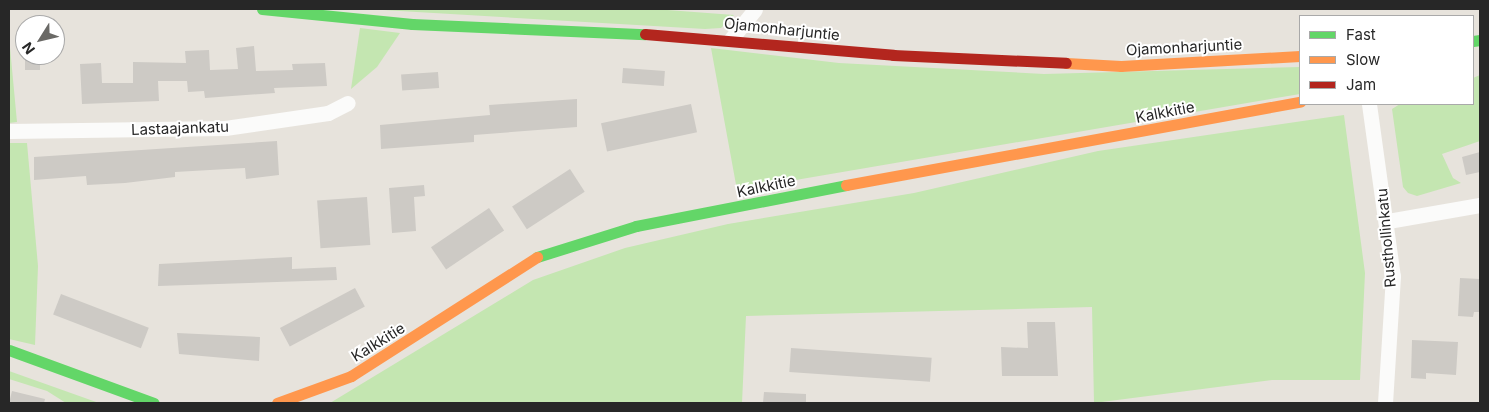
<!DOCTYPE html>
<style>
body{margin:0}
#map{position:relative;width:1489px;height:412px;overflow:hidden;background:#e7e3dc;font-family:Inter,sans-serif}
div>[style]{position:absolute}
.green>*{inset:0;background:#c4e6b1}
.building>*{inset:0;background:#cdcac5;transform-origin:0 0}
.street>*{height:15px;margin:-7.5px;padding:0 7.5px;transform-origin:7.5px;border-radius:7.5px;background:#fbfbfa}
.fast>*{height:11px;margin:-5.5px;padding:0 5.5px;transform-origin:5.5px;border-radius:5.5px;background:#63d668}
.slow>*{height:11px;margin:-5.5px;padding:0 5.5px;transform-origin:5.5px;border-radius:5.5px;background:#ff974d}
.jam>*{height:11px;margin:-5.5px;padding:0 5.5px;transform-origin:5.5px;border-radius:5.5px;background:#b3261e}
span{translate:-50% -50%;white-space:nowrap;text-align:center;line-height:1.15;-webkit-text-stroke:4px #fff;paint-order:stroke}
.street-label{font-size:15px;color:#272727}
.frame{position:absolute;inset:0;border:10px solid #272727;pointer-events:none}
.legend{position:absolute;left:1299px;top:15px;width:175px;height:90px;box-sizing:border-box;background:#fff;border:1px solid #a9a9a9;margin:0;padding:6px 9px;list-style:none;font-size:15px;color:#272727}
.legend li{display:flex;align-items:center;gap:10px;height:25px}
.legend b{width:25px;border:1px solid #a9a9a9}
.north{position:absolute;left:15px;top:15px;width:50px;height:50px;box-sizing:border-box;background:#fff;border:1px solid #a9a9a9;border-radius:50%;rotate:234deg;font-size:14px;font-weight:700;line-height:20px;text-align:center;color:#272727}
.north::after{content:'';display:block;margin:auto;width:18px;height:22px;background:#6a6966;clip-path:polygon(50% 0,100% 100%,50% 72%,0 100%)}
</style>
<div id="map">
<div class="green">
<div style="clip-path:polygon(366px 9px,654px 9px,734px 15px,721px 28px,705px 29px)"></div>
<div style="clip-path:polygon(360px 28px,400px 33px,377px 67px,351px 89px)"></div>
<div style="clip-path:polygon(9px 37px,17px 122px,9px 123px)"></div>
<div style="clip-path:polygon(711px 48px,839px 63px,1044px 74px,1300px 67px,1300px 94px,737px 190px)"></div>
<div style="clip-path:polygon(1480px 75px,1480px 141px,1442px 154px,1453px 178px,1461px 183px,1417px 196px,1408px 193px,1403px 187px,1392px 109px,1400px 104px,1473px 104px,1473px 78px)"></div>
<div style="clip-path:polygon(1344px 115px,1365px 273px,1360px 380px,1272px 380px,1094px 403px,1092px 307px,746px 316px,742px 403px,330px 403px,533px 280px,625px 248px,728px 224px,914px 193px,1098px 151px)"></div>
<div style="clip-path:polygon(9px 143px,27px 143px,38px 266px,35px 345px,9px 339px)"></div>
<div style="clip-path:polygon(9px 371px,99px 403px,66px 403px,47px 391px,9px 379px)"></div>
</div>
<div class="building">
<div style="clip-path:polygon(254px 46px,256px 71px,293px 70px,292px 64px,325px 63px,327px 86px,274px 88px,275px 93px,205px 98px,204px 91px,188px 92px,187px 81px,158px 81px,159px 101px,82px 104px,80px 64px,101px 63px,102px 83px,133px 83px,133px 62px,186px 63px,185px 51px,209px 50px,210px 70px,238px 69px,236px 48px)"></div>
<div style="left:25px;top:55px;width:15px;height:15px"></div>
<div style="left:623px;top:68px;width:42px;height:15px;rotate:4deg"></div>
<div style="left:438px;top:72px;width:16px;height:37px;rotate:86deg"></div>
<div style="clip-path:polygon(577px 99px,577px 127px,474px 135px,474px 142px,381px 149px,380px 125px,490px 115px,489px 105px)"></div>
<div style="left:691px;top:104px;width:29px;height:92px;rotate:78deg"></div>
<div style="clip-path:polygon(277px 141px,279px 175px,246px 179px,245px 168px,175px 172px,175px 177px,125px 183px,87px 185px,86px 176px,34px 180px,34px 157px)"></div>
<div style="clip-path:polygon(1480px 152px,1480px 172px,1466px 175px,1462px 157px)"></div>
<div style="left:570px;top:169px;width:27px;height:69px;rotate:57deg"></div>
<div style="clip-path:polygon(424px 185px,425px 196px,414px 197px,416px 231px,392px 233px,389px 188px)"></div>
<div style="left:367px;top:197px;width:48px;height:50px;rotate:86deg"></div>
<div style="left:489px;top:208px;width:27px;height:70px;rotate:56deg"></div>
<div style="clip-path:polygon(292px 257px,292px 269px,336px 267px,337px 280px,158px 286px,159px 264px)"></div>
<div style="clip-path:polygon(1460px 278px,1480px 279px,1480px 312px,1474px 312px,1473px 317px,1458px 316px)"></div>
<div style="left:355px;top:288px;width:21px;height:85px;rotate:62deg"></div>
<div style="left:61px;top:294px;width:94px;height:22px;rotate:21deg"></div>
<div style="clip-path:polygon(1027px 322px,1055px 322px,1058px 376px,1002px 376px,1001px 347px,1028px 348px)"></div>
<div style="clip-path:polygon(177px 333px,260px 337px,259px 361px,179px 354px)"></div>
<div style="clip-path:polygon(1412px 340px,1458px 342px,1456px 375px,1426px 373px,1426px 379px,1411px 378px)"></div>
<div style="left:791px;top:348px;width:141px;height:24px;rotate:4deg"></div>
<div style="clip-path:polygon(12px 391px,45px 399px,44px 403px,9px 403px)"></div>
<div style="clip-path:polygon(764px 392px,806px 394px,806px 403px,763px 403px)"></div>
</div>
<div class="street">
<div style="left:731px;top:39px;width:38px;rotate:-51deg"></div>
<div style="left:1369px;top:104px;width:174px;rotate:82.1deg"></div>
<div style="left:1393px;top:276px;width:127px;rotate:93.6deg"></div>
<div style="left:9px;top:131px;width:216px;rotate:-0.8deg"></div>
<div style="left:225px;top:128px;width:104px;rotate:-8.3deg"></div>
<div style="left:328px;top:113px;width:22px;rotate:-27deg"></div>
<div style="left:1388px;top:221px;width:93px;rotate:-9.9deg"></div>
</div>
<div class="fast">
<div style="left:262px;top:9px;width:151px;rotate:5.7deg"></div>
<div style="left:412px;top:24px;width:233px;rotate:2.5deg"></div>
<div style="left:1473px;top:41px;width:7px;rotate:-8deg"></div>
<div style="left:537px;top:257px;width:104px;rotate:-17.4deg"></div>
<div style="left:636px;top:226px;width:214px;rotate:-11deg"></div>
<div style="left:9px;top:350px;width:154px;rotate:20.1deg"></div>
</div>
<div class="slow">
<div style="left:1066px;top:63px;width:55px;rotate:3.1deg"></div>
<div style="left:1121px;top:66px;width:179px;rotate:-3.2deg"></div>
<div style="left:846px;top:185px;width:462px;rotate:-10.4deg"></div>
<div style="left:277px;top:403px;width:79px;rotate:-20deg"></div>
<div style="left:351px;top:376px;width:221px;rotate:-32.6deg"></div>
</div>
<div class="jam">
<div style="left:645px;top:34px;width:249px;rotate:4.8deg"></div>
<div style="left:893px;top:55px;width:173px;rotate:2.6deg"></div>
</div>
<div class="street-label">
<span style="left:782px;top:29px;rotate:6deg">Ojamonharjuntie</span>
<span style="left:1184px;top:47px;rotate:-3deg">Ojamonharjuntie</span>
<span style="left:1165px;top:112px;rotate:-11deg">Kalkkitie</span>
<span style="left:180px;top:128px;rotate:-2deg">Lastaajankatu</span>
<span style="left:766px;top:186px;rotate:-12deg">Kalkkitie</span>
<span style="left:1386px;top:238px;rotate:-95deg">Rusthollinkatu</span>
<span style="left:378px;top:342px;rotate:-32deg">Kalkkitie</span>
</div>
<div class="frame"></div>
<ul class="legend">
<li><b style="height:6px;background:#63d668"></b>Fast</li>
<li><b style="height:6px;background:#ff974d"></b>Slow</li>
<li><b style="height:6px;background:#b3261e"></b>Jam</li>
</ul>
<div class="north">N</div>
</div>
